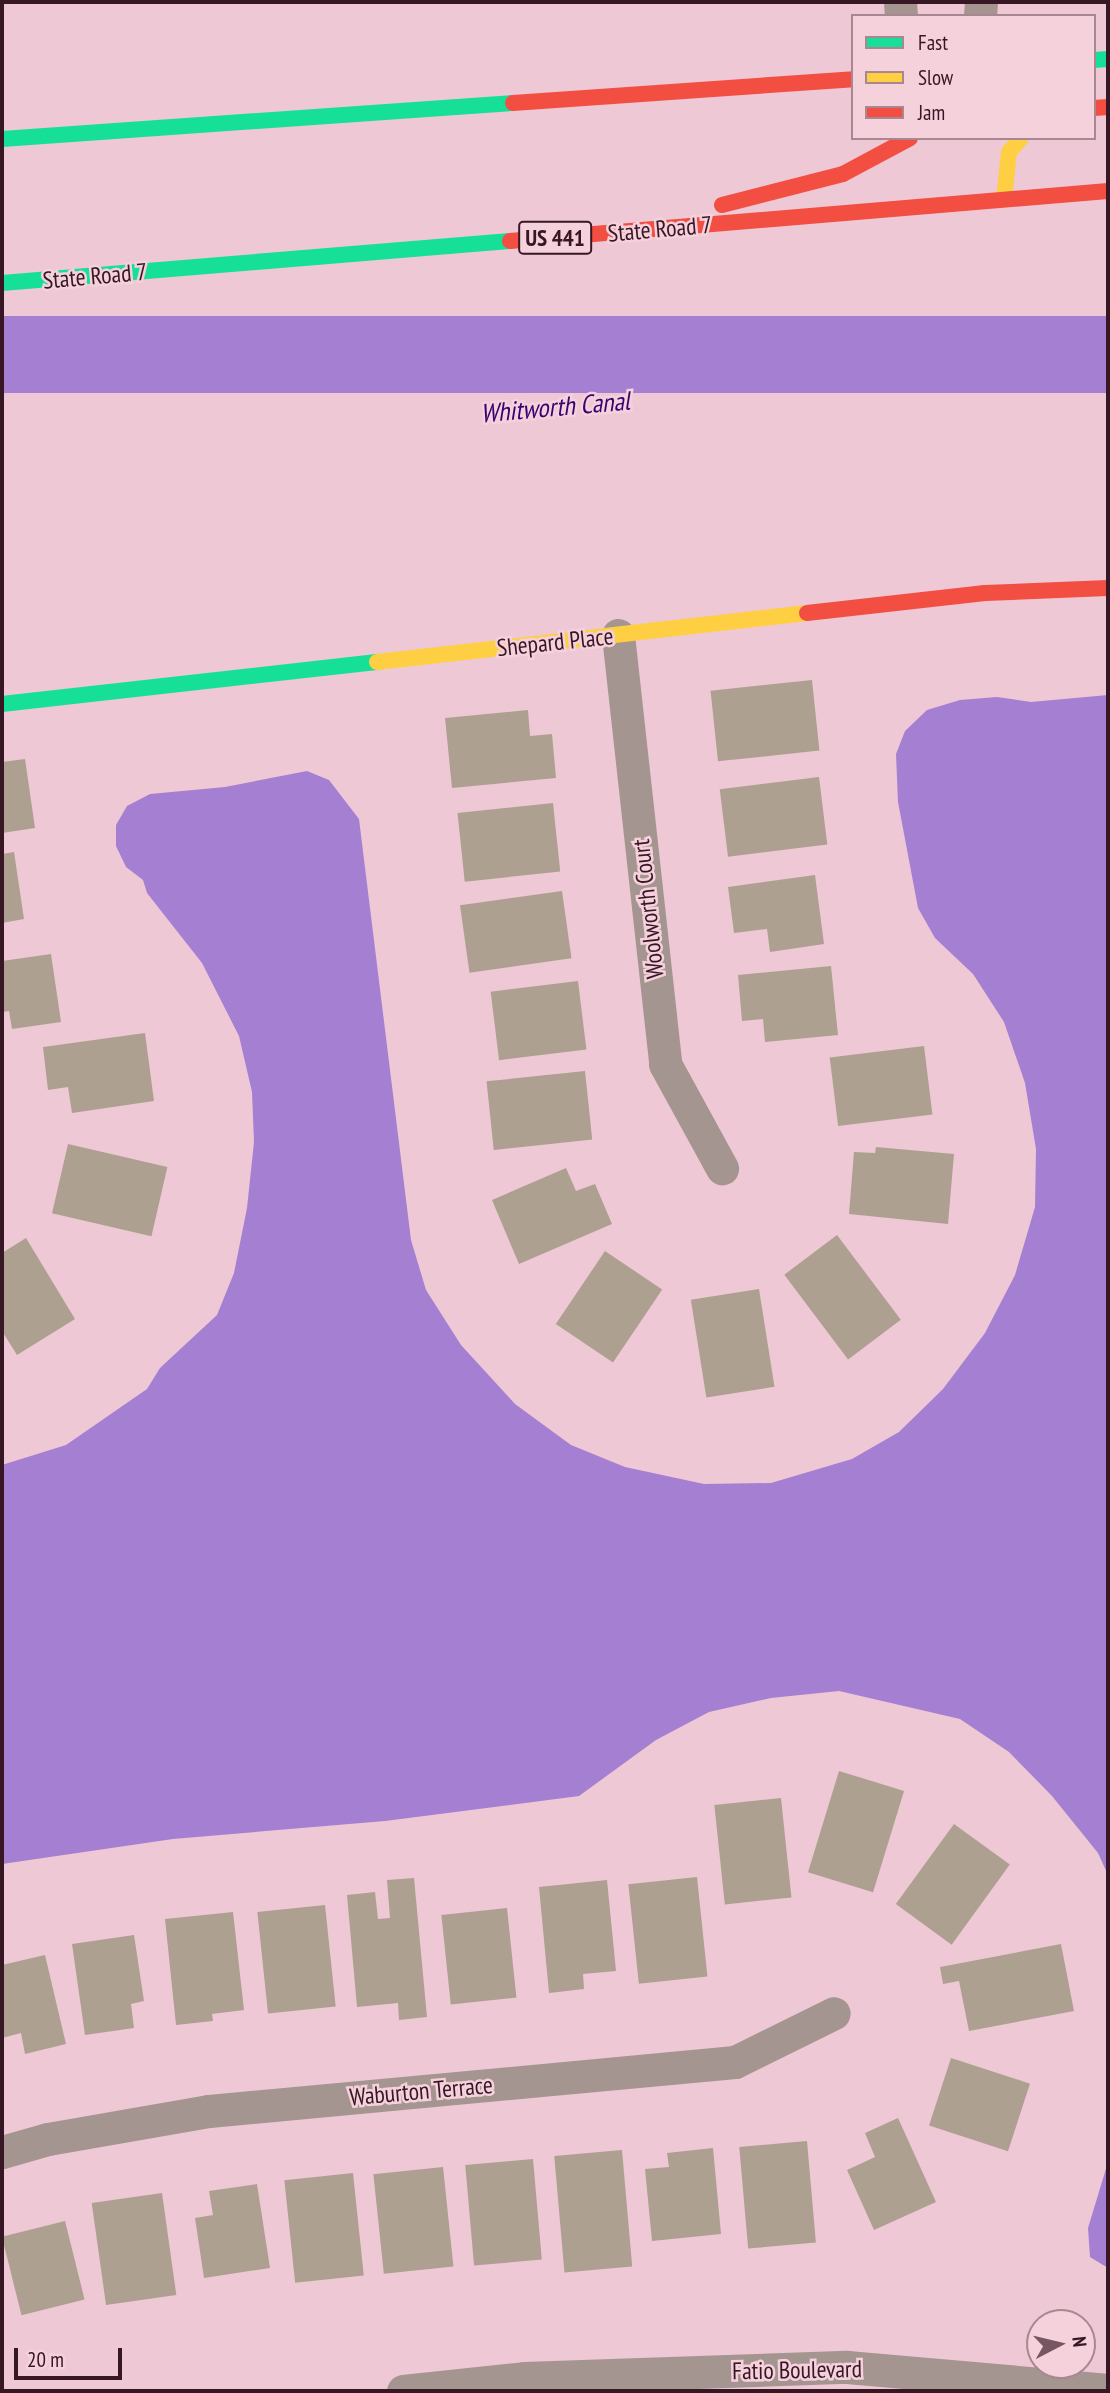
<!DOCTYPE html>
<style>
body{margin:0}
#map{position:relative;width:1110px;height:2393px;overflow:hidden;background:#eec8d5;font-family:"PT Sans Narrow",sans-serif}
div>[style]{position:absolute}
.water>*{inset:0;background:#a57fd2;transform-origin:0 0}
.building>*{inset:0;background:#aea090;transform-origin:0 0}
.street>*{height:33px;margin:-16.5px;padding:0 16.5px;transform-origin:16.5px;border-radius:16.5px;background:#a49590}
.fast>*{height:16px;margin:-8px;padding:0 8px;transform-origin:8px;border-radius:8px;background:#16e098}
.slow>*{height:16px;margin:-8px;padding:0 8px;transform-origin:8px;border-radius:8px;background:#ffcf43}
.jam>*{height:16px;margin:-8px;padding:0 8px;transform-origin:8px;border-radius:8px;background:#f24e42}
span{translate:-50% -50%;white-space:nowrap;text-align:center;line-height:1.15;-webkit-text-stroke:5px #f5d1dc;paint-order:stroke}
.shield-label span{padding:2px 5px;background:#f5d1dc;border:2px solid;border-radius:5px;-webkit-text-stroke-width:0}
.shield-label{font-size:23px;color:#371724;font-weight:700}
.street-label{font-size:24px;color:#371724}
.water-label{font-size:26px;color:#38026f;font-style:italic}
.frame{position:absolute;inset:0;border:4px solid #371724;pointer-events:none}
.legend{position:absolute;left:851px;top:14px;width:245px;height:126px;box-sizing:border-box;background:#f5d1dc;border:2px solid #a98792;margin:0;padding:9px 12px;list-style:none;font-size:21px;color:#371724}
.legend li{display:flex;align-items:center;gap:14px;height:35px}
.legend b{width:35px;border:2px solid #a98792}
.north{position:absolute;left:1026px;top:2309px;width:70px;height:70px;box-sizing:border-box;background:#f5d1dc;border:2px solid #a98792;border-radius:50%;rotate:83deg;font-size:19px;font-weight:700;line-height:28px;text-align:center;color:#371724}
.north::after{content:'';display:block;margin:auto;width:24px;height:32px;background:#775562;clip-path:polygon(50% 0,100% 100%,50% 72%,0 100%)}
.scale{position:absolute;left:14px;top:2348px;width:108px;height:32px;box-sizing:border-box;border:4px solid #371724;border-top:0;padding-left:9px;font-size:21px;line-height:24px;white-space:nowrap;color:#371724;-webkit-text-stroke:5px #f5d1dc;paint-order:stroke}
</style>
<div id="map">
<div class="water">
<div style="left:1108px;top:316px;width:77px;height:1110px;rotate:90deg"></div>
<div style="clip-path:polygon(1108px 695px,1108px 1875px,1098px 1853px,1052px 1796px,1009px 1752px,960px 1719px,839px 1691px,771px 1698px,709px 1712px,656px 1740px,579px 1796px,385px 1821px,173px 1839px,2px 1864px,2px 1465px,66px 1445px,147px 1389px,160px 1368px,217px 1315px,234px 1273px,247px 1208px,254px 1142px,252px 1092px,239px 1036px,202px 963px,147px 893px,143px 880px,126px 867px,116px 846px,116px 825px,127px 806px,150px 794px,225px 787px,307px 771px,329px 780px,359px 819px,411px 1240px,426px 1290px,461px 1345px,515px 1404px,571px 1445px,625px 1467px,704px 1484px,771px 1483px,852px 1459px,899px 1432px,943px 1389px,985px 1333px,1015px 1275px,1035px 1207px,1036px 1149px,1025px 1083px,1004px 1022px,973px 974px,935px 938px,918px 908px,898px 802px,896px 754px,905px 731px,927px 710px,960px 700px,997px 697px,1031px 702px)"></div>
<div style="clip-path:polygon(1108px 2162px,1108px 2268px,1090px 2257px,1088px 2228px)"></div>
</div>
<div class="building">
<div style="left:812px;top:680px;width:71px;height:102px;rotate:84deg"></div>
<div style="clip-path:polygon(528px 710px,530px 736px,552px 734px,556px 778px,452px 788px,445px 718px)"></div>
<div style="clip-path:polygon(25px 759px,35px 828px,2px 833px,2px 762px)"></div>
<div style="left:819px;top:777px;width:68px;height:100px;rotate:83deg"></div>
<div style="left:553px;top:803px;width:69px;height:96px;rotate:84deg"></div>
<div style="clip-path:polygon(14px 852px,24px 919px,2px 923px,2px 854px)"></div>
<div style="clip-path:polygon(815px 875px,824px 944px,770px 952px,767px 929px,734px 933px,728px 887px)"></div>
<div style="left:562px;top:891px;width:68px;height:103px;rotate:82deg"></div>
<div style="clip-path:polygon(51px 954px,61px 1022px,12px 1029px,9px 1011px,2px 1012px,2px 961px)"></div>
<div style="clip-path:polygon(831px 966px,838px 1035px,765px 1042px,763px 1019px,742px 1021px,738px 975px)"></div>
<div style="left:578px;top:981px;width:69px;height:88px;rotate:83deg"></div>
<div style="clip-path:polygon(145px 1033px,154px 1101px,72px 1113px,68px 1087px,48px 1090px,43px 1047px)"></div>
<div style="left:924px;top:1046px;width:69px;height:95px;rotate:83deg"></div>
<div style="left:585px;top:1071px;width:69px;height:99px;rotate:84deg"></div>
<div style="left:68px;top:1144px;width:102px;height:71px;rotate:13deg"></div>
<div style="clip-path:polygon(876px 1147px,954px 1154px,948px 1224px,849px 1214px,854px 1152px,875px 1153px)"></div>
<div style="clip-path:polygon(566px 1168px,576px 1191px,595px 1184px,612px 1224px,519px 1264px,492px 1200px)"></div>
<div style="left:837px;top:1235px;width:106px;height:66px;rotate:53deg"></div>
<div style="clip-path:polygon(26px 1238px,75px 1319px,17px 1355px,2px 1331px,2px 1253px)"></div>
<div style="left:605px;top:1251px;width:69px;height:88px;rotate:34deg"></div>
<div style="left:759px;top:1289px;width:99px;height:69px;rotate:81deg"></div>
<div style="left:839px;top:1771px;width:68px;height:106px;rotate:17deg"></div>
<div style="left:781px;top:1798px;width:100px;height:67px;rotate:84deg"></div>
<div style="left:954px;top:1824px;width:69px;height:99px;rotate:36deg"></div>
<div style="left:697px;top:1877px;width:100px;height:69px;rotate:84deg"></div>
<div style="clip-path:polygon(414px 1878px,427px 2017px,399px 2020px,398px 2003px,357px 2007px,347px 1895px,375px 1892px,378px 1919px,390px 1918px,387px 1880px)"></div>
<div style="clip-path:polygon(607px 1880px,616px 1971px,583px 1974px,584px 1989px,549px 1993px,539px 1887px)"></div>
<div style="left:325px;top:1905px;width:102px;height:68px;rotate:84deg"></div>
<div style="left:507px;top:1908px;width:90px;height:66px;rotate:84deg"></div>
<div style="clip-path:polygon(233px 1912px,244px 2010px,212px 2014px,213px 2021px,176px 2025px,165px 1919px)"></div>
<div style="clip-path:polygon(134px 1935px,144px 2001px,131px 2004px,134px 2028px,85px 2035px,72px 1944px)"></div>
<div style="clip-path:polygon(1061px 1944px,1074px 2011px,969px 2031px,959px 1981px,943px 1984px,940px 1967px)"></div>
<div style="clip-path:polygon(45px 1955px,66px 2044px,25px 2054px,21px 2033px,2px 2038px,2px 1965px)"></div>
<div style="left:951px;top:2058px;width:83px;height:71px;rotate:18deg"></div>
<div style="clip-path:polygon(898px 2118px,936px 2202px,874px 2230px,847px 2170px,875px 2157px,865px 2133px)"></div>
<div style="left:807px;top:2141px;width:102px;height:68px;rotate:85deg"></div>
<div style="clip-path:polygon(713px 2148px,721px 2234px,652px 2241px,645px 2169px,669px 2167px,667px 2153px)"></div>
<div style="left:622px;top:2150px;width:117px;height:68px;rotate:85deg"></div>
<div style="left:533px;top:2159px;width:101px;height:68px;rotate:85deg"></div>
<div style="left:443px;top:2167px;width:100px;height:70px;rotate:84deg"></div>
<div style="left:353px;top:2173px;width:103px;height:69px;rotate:84deg"></div>
<div style="clip-path:polygon(257px 2184px,270px 2268px,204px 2278px,195px 2218px,213px 2215px,209px 2191px)"></div>
<div style="left:162px;top:2193px;width:103px;height:71px;rotate:82deg"></div>
<div style="left:65px;top:2221px;width:81px;height:65px;rotate:76deg"></div>
</div>
<div class="street">
<div style="left:900px;top:2px;width:14px;rotate:86deg"></div>
<div style="left:980px;top:16px;width:14px;rotate:-86deg"></div>
<div style="left:618px;top:635px;width:432px;rotate:83.7deg"></div>
<div style="left:665px;top:1064px;width:119px;rotate:61.3deg"></div>
<div style="left:2px;top:2152px;width:48px;rotate:-15.8deg"></div>
<div style="left:48px;top:2139px;width:163px;rotate:-9.9deg"></div>
<div style="left:209px;top:2111px;width:528px;rotate:-5.32deg"></div>
<div style="left:735px;top:2062px;width:110px;rotate:-26.3deg"></div>
<div style="left:403px;top:2391px;width:122px;rotate:-6.1deg"></div>
<div style="left:524px;top:2378px;width:323px;rotate:-2deg"></div>
<div style="left:847px;top:2367px;width:262px;rotate:5deg"></div>
</div>
<div class="fast">
<div style="left:1094px;top:60px;width:14px;rotate:-4deg"></div>
<div style="left:2px;top:139px;width:512px;rotate:-4.03deg"></div>
<div style="left:2px;top:283px;width:510px;rotate:-4.73deg"></div>
<div style="left:2px;top:704px;width:377px;rotate:-6.4deg"></div>
</div>
<div class="slow">
<div style="left:1004px;top:200px;width:48px;rotate:-84.1deg"></div>
<div style="left:1009px;top:152px;width:18px;rotate:-49deg"></div>
<div style="left:377px;top:662px;width:433px;rotate:-6.5deg"></div>
</div>
<div class="jam">
<div style="left:513px;top:103px;width:341px;rotate:-4deg"></div>
<div style="left:1094px;top:108px;width:14px;rotate:-4deg"></div>
<div style="left:722px;top:205px;width:125px;rotate:-14.4deg"></div>
<div style="left:843px;top:174px;width:76px;rotate:-28.2deg"></div>
<div style="left:510px;top:241px;width:600px;rotate:-4.78deg"></div>
<div style="left:807px;top:613px;width:179px;rotate:-6.4deg"></div>
<div style="left:985px;top:593px;width:123px;rotate:-2.3deg"></div>
</div>
<div class="shield-label">
<span style="left:555px;top:238px">US 441</span>
</div>
<div class="street-label">
<span style="left:660px;top:229px;rotate:-5deg">State Road 7</span>
<span style="left:95px;top:276px;rotate:-5deg">State Road 7</span>
<span style="left:555px;top:642px;rotate:-6deg">Shepard Place</span>
<span style="left:648px;top:909px;rotate:-96deg">Woolworth Court</span>
<span style="left:421px;top:2091px;rotate:-5deg">Waburton Terrace</span>
<span style="left:797px;top:2370px;rotate:-1deg">Fatio Boulevard</span>
</div>
<div class="water-label">
<span style="left:555px;top:407px;rotate:-5deg">Whitworth Canal</span>
</div>
<div class="frame"></div>
<ul class="legend">
<li><b style="height:9px;background:#16e098"></b>Fast</li>
<li><b style="height:9px;background:#ffcf43"></b>Slow</li>
<li><b style="height:9px;background:#f24e42"></b>Jam</li>
</ul>
<div class="north">N</div>
<div class="scale">20 m</div>
</div>
